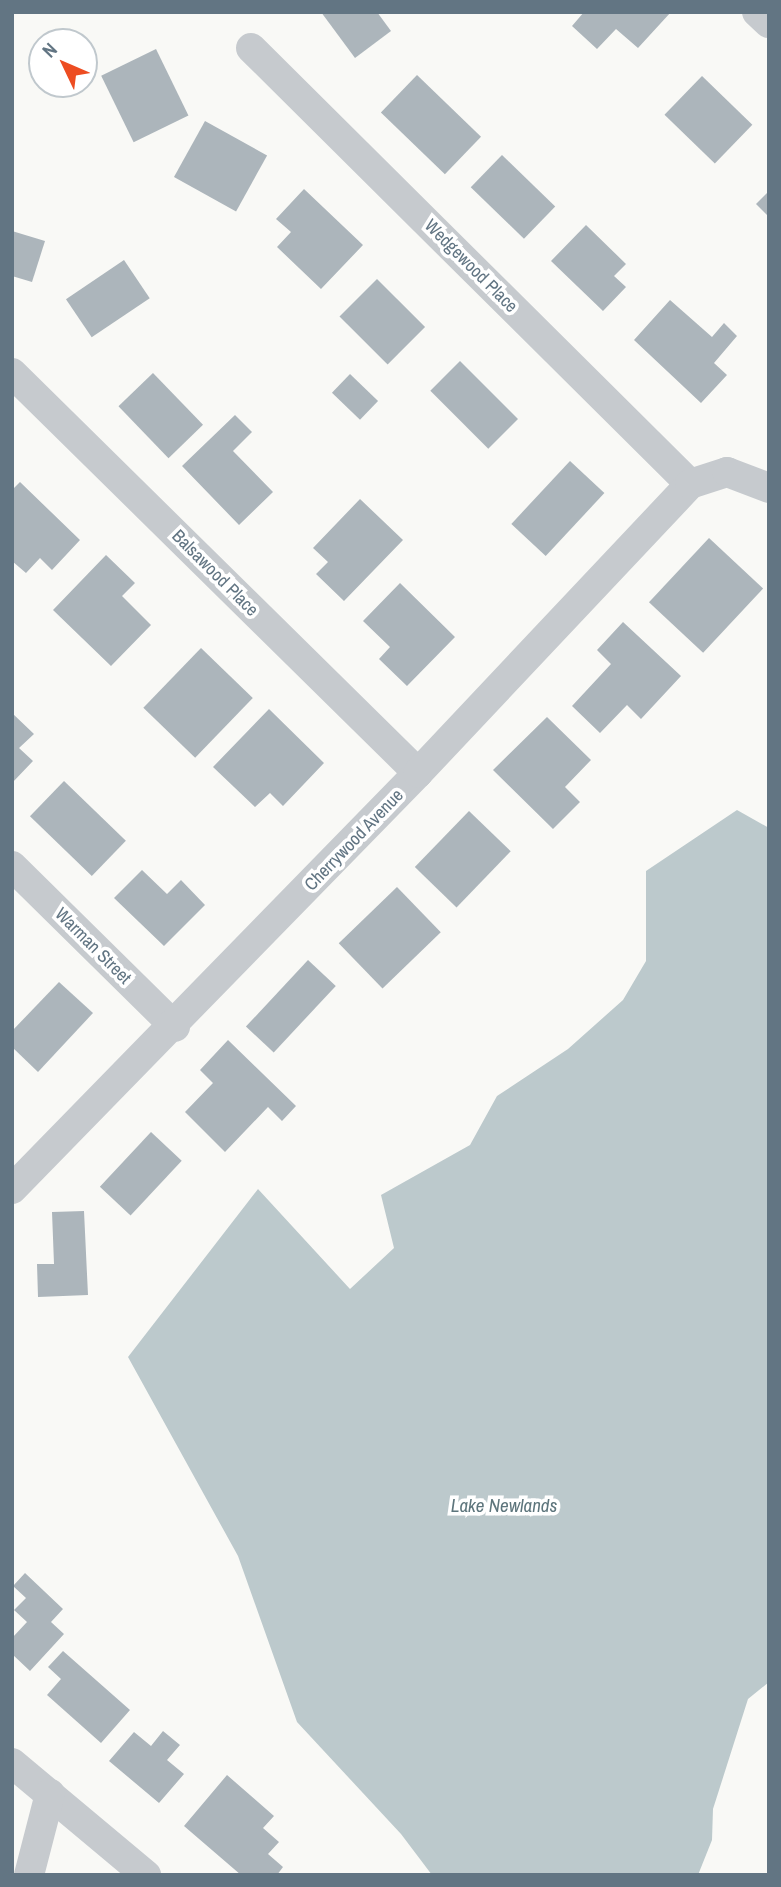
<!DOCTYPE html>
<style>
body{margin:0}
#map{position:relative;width:781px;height:1887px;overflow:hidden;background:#f9f9f6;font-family:"Archivo Narrow",sans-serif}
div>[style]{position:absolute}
.water>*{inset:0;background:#bcc9cc}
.building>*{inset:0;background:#acb5bb;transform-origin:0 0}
.minor>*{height:30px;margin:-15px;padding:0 15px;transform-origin:15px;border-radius:15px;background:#c6cace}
span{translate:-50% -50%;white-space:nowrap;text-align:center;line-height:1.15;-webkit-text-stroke:7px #fff;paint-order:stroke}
.street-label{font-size:18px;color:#627583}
.water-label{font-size:19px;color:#5d757c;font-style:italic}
.frame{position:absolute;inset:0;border:14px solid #627583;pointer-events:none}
.north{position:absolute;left:28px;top:28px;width:70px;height:70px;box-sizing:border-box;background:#fff;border:2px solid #c0c8cd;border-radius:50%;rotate:314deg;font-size:19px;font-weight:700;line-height:28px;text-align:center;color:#627583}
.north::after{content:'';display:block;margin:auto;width:24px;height:32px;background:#ed4d22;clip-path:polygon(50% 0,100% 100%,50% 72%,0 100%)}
</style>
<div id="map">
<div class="water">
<div style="clip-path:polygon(737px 810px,769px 828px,769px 1682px,748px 1699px,713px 1809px,712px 1840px,698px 1875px,432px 1875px,401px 1834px,297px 1722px,238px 1556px,128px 1357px,258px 1189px,350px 1289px,394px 1248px,381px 1195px,470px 1145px,497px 1096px,568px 1049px,623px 1000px,646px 961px,646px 871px)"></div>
</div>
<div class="building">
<div style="clip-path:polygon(321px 12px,377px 12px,391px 31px,355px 58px)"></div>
<div style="clip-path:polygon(584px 12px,671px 12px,638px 48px,616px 29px,597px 49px,572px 26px)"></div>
<div style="left:156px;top:49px;width:74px;height:61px;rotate:64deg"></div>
<div style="left:417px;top:75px;width:89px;height:52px;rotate:44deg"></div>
<div style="left:702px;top:76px;width:70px;height:54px;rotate:44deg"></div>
<div style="left:205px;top:121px;width:71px;height:64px;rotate:29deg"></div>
<div style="left:502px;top:155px;width:74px;height:45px;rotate:44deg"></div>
<div style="clip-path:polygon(304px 189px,363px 245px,321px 289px,277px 247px,291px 232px,276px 219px)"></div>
<div style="clip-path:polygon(769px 191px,769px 217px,756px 204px)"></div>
<div style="clip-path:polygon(586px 225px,626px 264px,614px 276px,626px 287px,603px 311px,551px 261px)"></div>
<div style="clip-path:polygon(12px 231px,45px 241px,32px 282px,12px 276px)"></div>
<div style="left:124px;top:260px;width:46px;height:70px;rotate:56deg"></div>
<div style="left:377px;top:279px;width:68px;height:53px;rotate:45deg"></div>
<div style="clip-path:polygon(670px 300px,712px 337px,724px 323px,737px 336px,714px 363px,727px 375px,701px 403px,634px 340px)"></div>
<div style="left:460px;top:361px;width:82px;height:42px;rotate:45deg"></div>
<div style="left:153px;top:373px;width:72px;height:48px;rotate:46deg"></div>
<div style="left:350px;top:374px;width:39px;height:26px;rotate:44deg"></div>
<div style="clip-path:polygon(235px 415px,252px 432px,233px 451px,273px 492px,239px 525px,182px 466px)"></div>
<div style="left:570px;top:461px;width:47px;height:86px;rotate:43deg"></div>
<div style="clip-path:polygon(20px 482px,80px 540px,52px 570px,40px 558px,26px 573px,12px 561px,12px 490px)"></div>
<div style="clip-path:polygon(360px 499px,403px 540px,344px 601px,316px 574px,328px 562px,313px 548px)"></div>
<div style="left:709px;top:538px;width:74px;height:88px;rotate:43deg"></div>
<div style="clip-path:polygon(106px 555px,135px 583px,122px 596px,151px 625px,111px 666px,53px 610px)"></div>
<div style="clip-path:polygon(400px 583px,455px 637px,407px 686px,379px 659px,390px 647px,363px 621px)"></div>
<div style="clip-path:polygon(623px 622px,681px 676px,641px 719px,627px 705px,600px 733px,572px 706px,611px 664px,597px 650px)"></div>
<div style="left:201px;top:648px;width:72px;height:83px;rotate:44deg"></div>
<div style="clip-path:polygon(269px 709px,324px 763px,283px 806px,270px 793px,255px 807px,213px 767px)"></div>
<div style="clip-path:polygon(12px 713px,34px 734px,19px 748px,33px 761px,12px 783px)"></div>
<div style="clip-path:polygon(547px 717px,591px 760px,565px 787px,580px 802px,553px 829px,493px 770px)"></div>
<div style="left:64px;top:781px;width:86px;height:49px;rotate:44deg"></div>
<div style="left:469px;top:811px;width:58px;height:78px;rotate:44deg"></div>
<div style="clip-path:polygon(142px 870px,167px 894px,181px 880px,205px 905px,164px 946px,114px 898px)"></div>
<div style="left:397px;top:887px;width:63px;height:81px;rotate:46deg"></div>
<div style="left:308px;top:960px;width:38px;height:91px;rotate:43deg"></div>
<div style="clip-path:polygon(59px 982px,93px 1013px,38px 1072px,12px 1047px,12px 1031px)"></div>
<div style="clip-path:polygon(228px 1040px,296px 1106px,282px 1121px,268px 1107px,225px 1152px,185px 1112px,213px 1083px,200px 1070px)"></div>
<div style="left:151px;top:1132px;width:42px;height:75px;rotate:43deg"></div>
<div style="clip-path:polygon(84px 1211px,88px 1295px,38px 1297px,37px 1264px,54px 1264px,52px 1212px)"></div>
<div style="clip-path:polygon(25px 1573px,63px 1609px,51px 1622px,64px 1634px,30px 1671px,12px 1654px,12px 1638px,27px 1622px,14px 1610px,26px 1598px,13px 1586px)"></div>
<div style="clip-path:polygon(63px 1651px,130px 1710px,101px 1743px,47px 1695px,61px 1679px,48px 1667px)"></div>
<div style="clip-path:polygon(163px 1731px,180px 1745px,167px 1760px,184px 1774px,159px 1803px,109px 1761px,134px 1732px,151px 1746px)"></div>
<div style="clip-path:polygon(227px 1775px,274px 1816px,263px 1828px,279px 1842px,268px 1854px,283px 1867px,277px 1875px,241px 1875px,184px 1826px)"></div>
</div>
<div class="minor">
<div style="left:757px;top:12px;width:16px;rotate:43deg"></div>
<div style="left:251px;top:48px;width:619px;rotate:44.8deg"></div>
<div style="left:12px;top:373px;width:570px;rotate:44.57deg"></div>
<div style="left:12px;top:866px;width:229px;rotate:44.6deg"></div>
<div style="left:12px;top:1189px;width:581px;rotate:-45.7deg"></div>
<div style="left:418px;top:773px;width:397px;rotate:-46.7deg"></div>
<div style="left:690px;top:484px;width:39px;rotate:-18deg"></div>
<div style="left:727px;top:472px;width:45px;rotate:20.9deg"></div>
<div style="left:12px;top:1763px;width:175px;rotate:39.9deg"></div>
<div style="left:29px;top:1875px;width:84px;rotate:-75.5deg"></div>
</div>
<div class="street-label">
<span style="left:471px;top:266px;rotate:45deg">Wedgewood Place</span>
<span style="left:215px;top:573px;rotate:45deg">Balsawood Place</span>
<span style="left:354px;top:840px;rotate:-46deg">Cherrywood Avenue</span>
<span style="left:93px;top:946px;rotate:45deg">Warman Street</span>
</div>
<div class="water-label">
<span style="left:504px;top:1506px">Lake Newlands</span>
</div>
<div class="frame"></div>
<div class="north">N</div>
</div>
